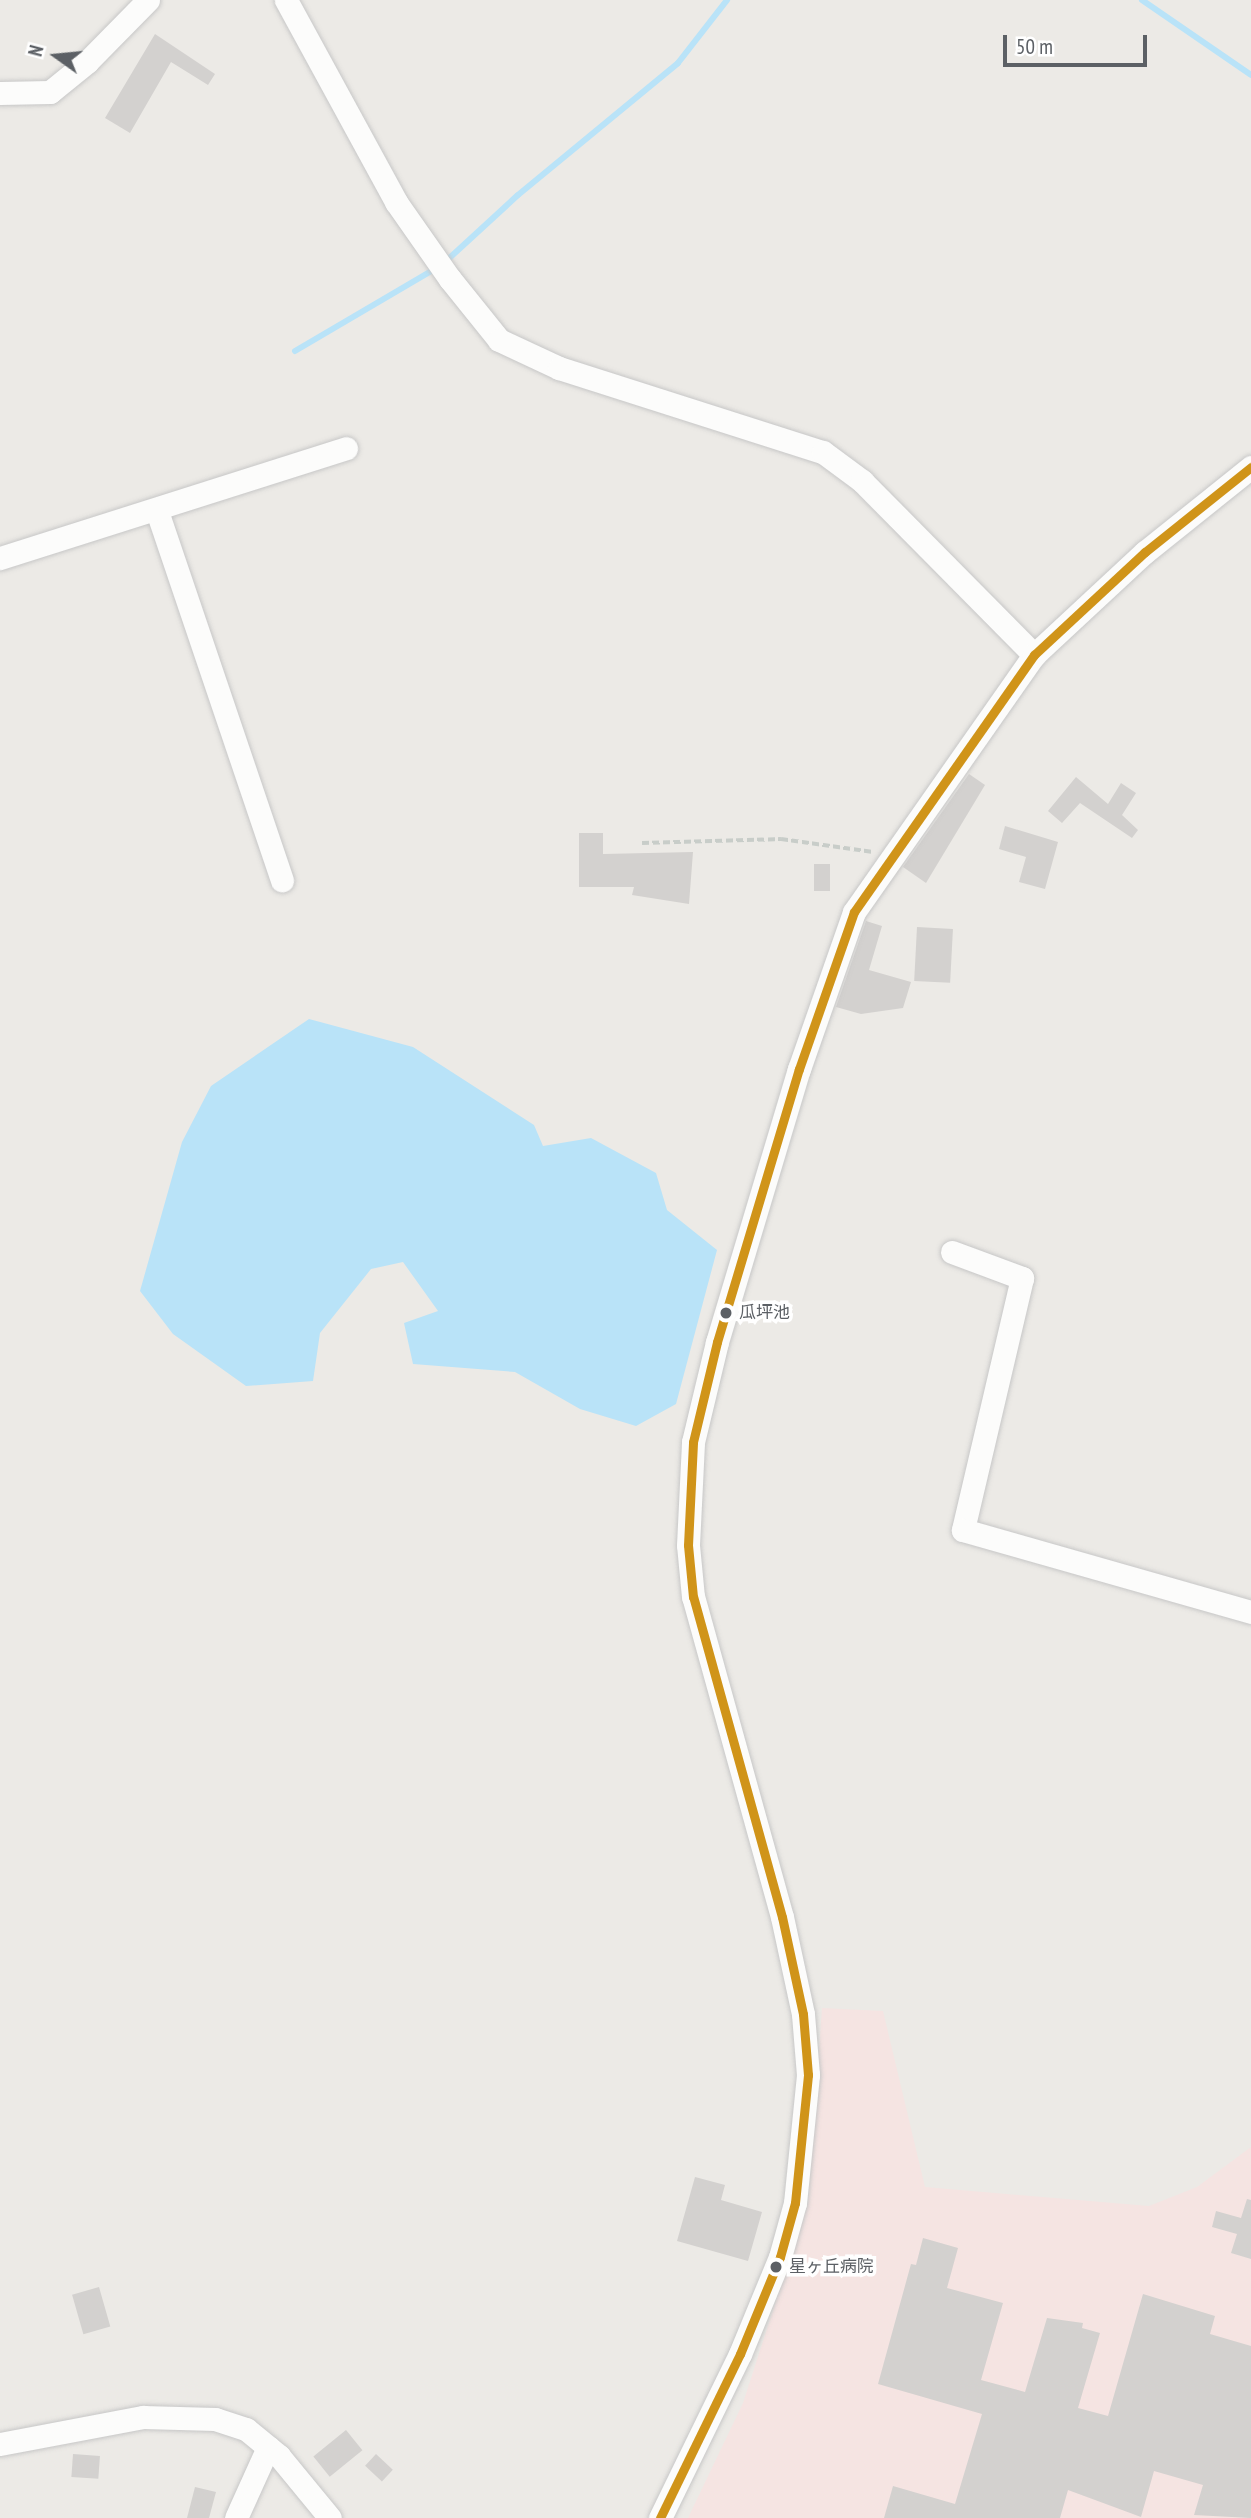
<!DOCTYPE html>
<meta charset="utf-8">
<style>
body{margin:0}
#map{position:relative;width:1251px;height:2518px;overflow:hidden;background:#eceae6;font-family:"PT Sans Narrow","Noto Sans JP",sans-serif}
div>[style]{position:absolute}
.medical>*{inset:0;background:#f5e4e2}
.water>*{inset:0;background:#b9e3f8}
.stream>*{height:6px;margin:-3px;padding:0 3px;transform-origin:3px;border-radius:3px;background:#b9e3f8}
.building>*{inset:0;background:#d3d1cf;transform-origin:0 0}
.path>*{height:3.5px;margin-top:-1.75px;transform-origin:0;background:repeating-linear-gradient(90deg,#c8cdc9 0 7px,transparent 0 10.5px)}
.roads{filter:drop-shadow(0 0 2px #c7c7c7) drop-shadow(0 0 2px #c7c7c7)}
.minor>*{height:23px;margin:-11.5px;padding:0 11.5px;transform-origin:11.5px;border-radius:11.5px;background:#fcfcfb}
.bus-1>*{height:9px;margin:-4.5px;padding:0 4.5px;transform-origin:4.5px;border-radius:4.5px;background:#d09419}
.dots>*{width:19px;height:19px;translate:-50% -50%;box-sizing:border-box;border:4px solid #fff;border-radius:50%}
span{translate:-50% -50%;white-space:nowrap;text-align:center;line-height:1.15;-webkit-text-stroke:7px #fff;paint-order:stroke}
.bus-label{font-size:17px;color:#5c6065}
.left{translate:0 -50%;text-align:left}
.north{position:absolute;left:21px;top:21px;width:70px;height:70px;-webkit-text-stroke:5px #fff;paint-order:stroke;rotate:285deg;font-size:19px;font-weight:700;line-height:28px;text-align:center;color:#5c6065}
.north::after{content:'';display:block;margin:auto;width:24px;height:32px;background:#5c6065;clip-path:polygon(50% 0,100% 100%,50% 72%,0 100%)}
.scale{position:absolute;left:1003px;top:35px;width:144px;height:32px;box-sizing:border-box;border:4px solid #5c6065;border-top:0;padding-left:9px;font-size:21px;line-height:24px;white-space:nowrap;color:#5c6065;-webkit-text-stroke:5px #fff;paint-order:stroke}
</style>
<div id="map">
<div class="medical">
<div style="clip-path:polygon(822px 2008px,883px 2011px,925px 2187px,1149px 2206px,1197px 2187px,1251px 2147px,1251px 2518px,688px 2518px,743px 2403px,808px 2202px)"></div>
</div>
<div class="water">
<div style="clip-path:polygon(309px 1019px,413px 1047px,534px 1125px,543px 1146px,591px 1138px,656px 1173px,667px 1210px,717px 1250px,676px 1404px,636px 1426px,580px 1409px,515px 1372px,413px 1364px,404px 1323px,438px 1311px,403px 1262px,371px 1269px,320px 1333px,313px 1381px,246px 1386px,173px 1334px,140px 1291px,182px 1142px,211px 1086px)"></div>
</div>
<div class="stream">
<div style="left:1142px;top:0;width:132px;rotate:34.5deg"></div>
<div style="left:444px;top:263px;width:100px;rotate:-42.6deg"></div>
<div style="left:518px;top:195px;width:207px;rotate:-39.5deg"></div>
<div style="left:678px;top:63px;width:80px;rotate:-52.1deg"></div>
<div style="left:295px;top:351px;width:162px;rotate:-30.4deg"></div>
</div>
<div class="building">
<div style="clip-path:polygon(155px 34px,215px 74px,208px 85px,171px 62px,130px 133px,105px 118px)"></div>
<div style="clip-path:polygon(969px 774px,985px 785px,926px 883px,903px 867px)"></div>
<div style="clip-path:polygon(1076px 777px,1108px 804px,1121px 783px,1136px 793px,1122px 815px,1138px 830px,1132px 838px,1080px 803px,1062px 823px,1048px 811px)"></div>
<div style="clip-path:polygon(1005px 826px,1058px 842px,1045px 889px,1019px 882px,1026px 857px,999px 849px)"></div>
<div style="clip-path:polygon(579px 833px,603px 833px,603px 854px,693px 852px,689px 904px,632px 895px,634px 887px,579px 887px)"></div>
<div style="left:814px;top:864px;width:16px;height:27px"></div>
<div style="clip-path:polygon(866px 921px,882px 926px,869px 970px,911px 982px,903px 1008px,861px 1014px,836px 1007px)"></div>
<div style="left:917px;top:927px;width:36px;height:54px;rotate:3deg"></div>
<div style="clip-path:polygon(695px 2177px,725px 2185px,721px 2200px,762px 2212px,748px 2261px,677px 2241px)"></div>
<div style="clip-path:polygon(1247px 2199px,1251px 2200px,1251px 2259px,1231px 2253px,1237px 2234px,1212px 2227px,1216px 2211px,1241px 2218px)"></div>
<div style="clip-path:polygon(923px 2238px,958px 2248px,947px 2288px,1003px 2303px,981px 2380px,1025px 2392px,1047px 2318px,1083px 2323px,1082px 2328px,1100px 2333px,1078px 2408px,1108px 2416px,1143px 2294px,1215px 2316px,1210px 2334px,1251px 2346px,1251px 2518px,1194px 2515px,1203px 2485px,1154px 2471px,1141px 2517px,1068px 2490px,1060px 2518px,884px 2518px,893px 2486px,955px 2504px,982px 2414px,878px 2384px,911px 2264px,916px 2265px)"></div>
<div style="left:99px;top:2287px;width:41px;height:28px;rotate:74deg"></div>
<div style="left:346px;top:2430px;width:26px;height:42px;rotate:51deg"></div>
<div style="left:73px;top:2454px;width:27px;height:23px;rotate:4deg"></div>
<div style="left:376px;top:2454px;width:23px;height:16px;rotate:43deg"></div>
<div style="clip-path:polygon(195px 2487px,216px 2492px,209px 2518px,187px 2518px)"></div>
</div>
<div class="path">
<div style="left:642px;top:843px;width:139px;rotate:-1.6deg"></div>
<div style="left:781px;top:839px;width:93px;rotate:8deg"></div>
</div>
<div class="roads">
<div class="minor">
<div style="left:286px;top:0;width:230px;rotate:61.4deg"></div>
<div style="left:396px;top:202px;width:94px;rotate:55deg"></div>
<div style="left:450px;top:279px;width:78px;rotate:51.2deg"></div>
<div style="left:499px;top:340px;width:66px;rotate:25deg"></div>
<div style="left:559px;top:368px;width:277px;rotate:17.7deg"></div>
<div style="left:823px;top:452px;width:49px;rotate:36.6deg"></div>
<div style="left:862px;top:481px;width:245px;rotate:45.3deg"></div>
<div style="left:0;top:93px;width:50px;rotate:-1.1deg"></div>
<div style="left:50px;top:92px;width:48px;rotate:-39deg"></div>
<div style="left:87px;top:62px;width:87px;rotate:-45.5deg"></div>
<div style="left:157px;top:511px;width:390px;rotate:71.3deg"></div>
<div style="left:0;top:558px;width:363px;rotate:-17.6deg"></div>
<div style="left:952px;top:1252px;width:75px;rotate:20.4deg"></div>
<div style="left:1022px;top:1278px;width:259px;rotate:103.2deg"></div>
<div style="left:963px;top:1530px;width:299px;rotate:15.9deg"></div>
<div style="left:0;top:2444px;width:146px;rotate:-10.7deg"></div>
<div style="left:143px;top:2417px;width:72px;rotate:1.6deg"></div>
<div style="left:215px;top:2419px;width:33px;rotate:18deg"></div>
<div style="left:246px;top:2429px;width:43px;rotate:39.3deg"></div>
<div style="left:279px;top:2456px;width:80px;rotate:50.6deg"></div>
<div style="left:236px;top:2518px;width:78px;rotate:-65.7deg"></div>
<div style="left:660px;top:2518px;width:182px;rotate:-64deg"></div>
<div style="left:740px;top:2354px;width:105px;rotate:-67.6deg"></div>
<div style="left:780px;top:2257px;width:56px;rotate:-74.5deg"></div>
<div style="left:795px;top:2203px;width:129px;rotate:-84.2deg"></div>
<div style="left:808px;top:2075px;width:61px;rotate:-94.7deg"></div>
<div style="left:803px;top:2014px;width:99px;rotate:-102.2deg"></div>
<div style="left:782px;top:1917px;width:332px;rotate:-105.5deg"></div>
<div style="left:693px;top:1597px;width:52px;rotate:-95.5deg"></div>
<div style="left:688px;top:1545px;width:103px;rotate:-87.2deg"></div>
<div style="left:693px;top:1442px;width:103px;rotate:-76.5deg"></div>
<div style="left:717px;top:1342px;width:285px;rotate:-73.3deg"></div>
<div style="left:799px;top:1069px;width:166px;rotate:-70.7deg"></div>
<div style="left:854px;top:912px;width:314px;rotate:-55deg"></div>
<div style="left:1034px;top:655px;width:151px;rotate:-42.9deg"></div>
<div style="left:1145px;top:552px;width:136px;rotate:-38.7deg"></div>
</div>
</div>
<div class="bus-1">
<div style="left:660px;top:2518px;width:182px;rotate:-64deg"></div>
<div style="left:740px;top:2354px;width:105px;rotate:-67.6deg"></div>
<div style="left:780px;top:2257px;width:56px;rotate:-74.5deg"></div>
<div style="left:795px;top:2203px;width:129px;rotate:-84.2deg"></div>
<div style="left:808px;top:2075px;width:61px;rotate:-94.7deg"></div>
<div style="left:803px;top:2014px;width:99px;rotate:-102.2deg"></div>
<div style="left:782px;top:1917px;width:332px;rotate:-105.5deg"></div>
<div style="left:693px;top:1597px;width:52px;rotate:-95.5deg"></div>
<div style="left:688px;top:1545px;width:103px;rotate:-87.2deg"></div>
<div style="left:693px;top:1442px;width:103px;rotate:-76.5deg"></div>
<div style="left:717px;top:1342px;width:285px;rotate:-73.3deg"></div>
<div style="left:799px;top:1069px;width:166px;rotate:-70.7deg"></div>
<div style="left:854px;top:912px;width:314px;rotate:-55deg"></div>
<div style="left:1034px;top:655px;width:151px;rotate:-42.9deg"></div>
<div style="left:1145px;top:552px;width:136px;rotate:-38.7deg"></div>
</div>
<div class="dots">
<div style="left:726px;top:1313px;background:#5c6065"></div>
<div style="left:776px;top:2267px;background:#5c6065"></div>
</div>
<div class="bus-label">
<span class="left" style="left:739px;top:1313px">瓜坪池</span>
<span class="left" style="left:789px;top:2267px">星ヶ丘病院</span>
</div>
<div class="north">N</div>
<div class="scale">50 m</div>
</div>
